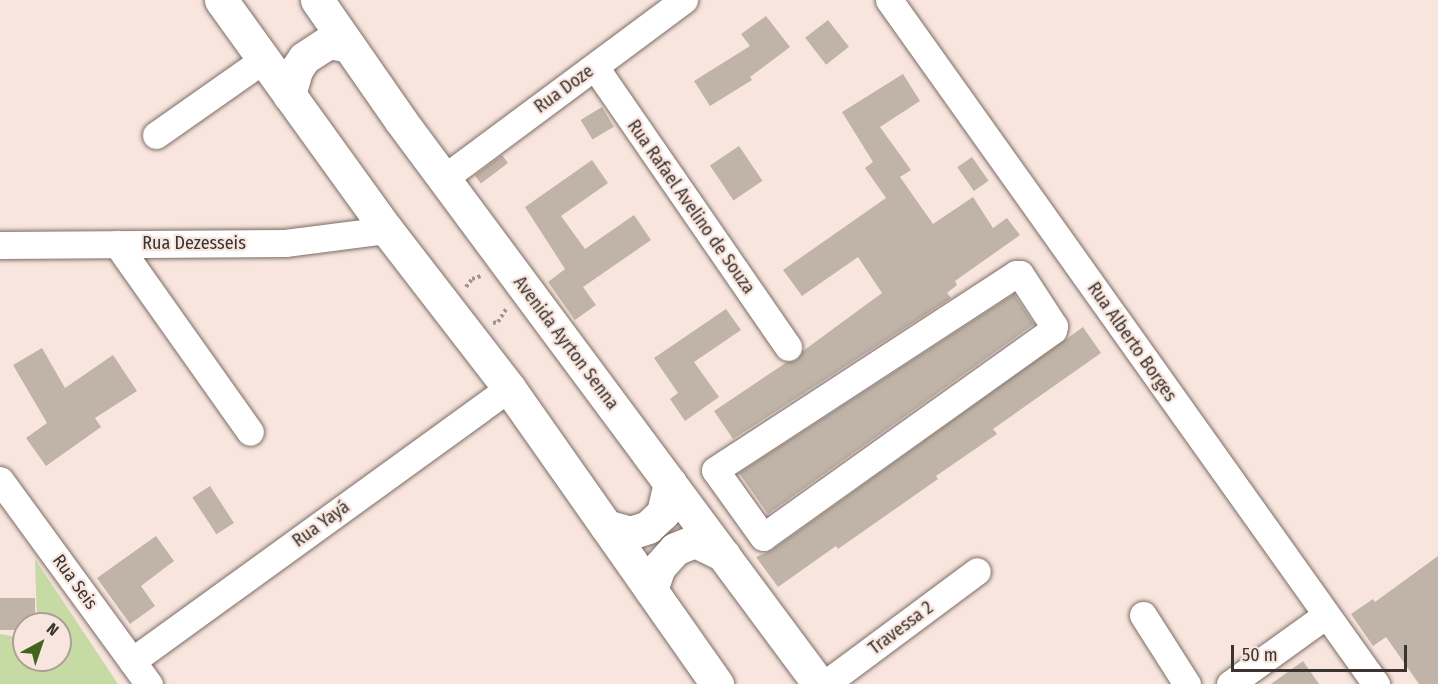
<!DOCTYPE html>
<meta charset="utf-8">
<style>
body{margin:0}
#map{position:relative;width:1438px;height:684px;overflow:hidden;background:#f8e6de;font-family:"Fira Sans Condensed",sans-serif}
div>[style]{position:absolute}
.green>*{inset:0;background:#c6daa4}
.building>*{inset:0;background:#bfb4a7;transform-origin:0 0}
.path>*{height:4px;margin-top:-2px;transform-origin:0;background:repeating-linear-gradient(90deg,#a0948e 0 3px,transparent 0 6px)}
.roads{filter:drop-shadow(0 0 2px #7c6d66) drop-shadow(0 0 2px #7c6d66)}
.minor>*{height:27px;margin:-13.5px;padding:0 13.5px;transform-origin:13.5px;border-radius:13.5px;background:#fff}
.tertiary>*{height:33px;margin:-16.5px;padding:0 16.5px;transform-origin:16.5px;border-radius:16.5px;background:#fff}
span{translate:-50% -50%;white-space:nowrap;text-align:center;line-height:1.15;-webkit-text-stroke:4.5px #f8e6de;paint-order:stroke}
.street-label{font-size:18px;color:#3a3330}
.north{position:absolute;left:12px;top:612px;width:60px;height:60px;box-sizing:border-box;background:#f8e6de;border:2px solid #ac9e98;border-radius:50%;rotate:40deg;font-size:16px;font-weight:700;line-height:24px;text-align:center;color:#3a3330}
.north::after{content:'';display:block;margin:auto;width:21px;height:27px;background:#42641b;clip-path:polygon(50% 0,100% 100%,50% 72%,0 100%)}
.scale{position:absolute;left:1231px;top:645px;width:176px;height:27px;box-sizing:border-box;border:3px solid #3a3330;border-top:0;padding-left:8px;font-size:18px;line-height:21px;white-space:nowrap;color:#3a3330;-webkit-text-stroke:4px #f8e6de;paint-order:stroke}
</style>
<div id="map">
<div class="green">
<div style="clip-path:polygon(35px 559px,118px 684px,0 684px,0 634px,24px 638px,24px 660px,60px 660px,60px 624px,37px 624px)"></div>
</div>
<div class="building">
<div style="clip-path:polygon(766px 16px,790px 47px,750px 77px,752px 80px,710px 106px,694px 81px,750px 46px,741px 34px)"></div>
<div style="left:828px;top:20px;width:34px;height:29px;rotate:52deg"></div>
<div style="clip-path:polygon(903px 74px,920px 101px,880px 127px,911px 170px,900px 177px,933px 224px,973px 197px,993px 228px,1007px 218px,1020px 235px,955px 281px,957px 285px,947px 293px,951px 298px,733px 439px,714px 411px,787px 362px,797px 360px,803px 351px,882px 293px,858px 257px,802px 296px,783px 270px,886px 198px,865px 168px,873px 162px,842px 112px)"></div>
<div style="left:602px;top:107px;width:23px;height:25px;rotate:59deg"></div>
<div style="left:739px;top:146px;width:42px;height:35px;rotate:56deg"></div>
<div style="left:502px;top:155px;width:10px;height:34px;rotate:53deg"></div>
<div style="left:972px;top:157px;width:29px;height:18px;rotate:55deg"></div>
<div style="clip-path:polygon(592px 160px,608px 183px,561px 216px,585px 249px,634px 215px,651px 240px,583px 287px,596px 305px,575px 320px,548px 282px,565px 269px,525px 207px)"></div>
<div style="clip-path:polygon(1014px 294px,1034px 324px,768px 514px,739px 473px)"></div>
<div style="clip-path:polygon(726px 309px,741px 330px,694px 362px,719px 397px,685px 421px,670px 399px,678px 393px,654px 358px)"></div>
<div style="clip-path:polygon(1083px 327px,1101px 353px,993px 429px,997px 434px,936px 476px,938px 479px,838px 549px,836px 546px,778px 587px,756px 557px,772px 550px)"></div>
<div style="clip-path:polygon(42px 348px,65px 388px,113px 355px,137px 391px,95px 418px,101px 427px,46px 466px,26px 438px,47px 423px,13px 365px)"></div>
<div style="left:210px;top:486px;width:44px;height:21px;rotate:57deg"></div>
<div style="clip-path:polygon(156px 536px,174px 561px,141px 586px,155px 606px,130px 624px,97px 578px)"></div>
<div style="clip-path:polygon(1438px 556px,1438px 684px,1419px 684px,1386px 637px,1373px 646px,1351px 614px,1373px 599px,1375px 602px)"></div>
<div style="clip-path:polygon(0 598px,35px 598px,35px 624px,24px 624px,24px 630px,0 630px)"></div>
<div style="clip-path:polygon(1303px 661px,1319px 684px,1271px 684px)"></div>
</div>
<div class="path">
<div style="left:466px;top:287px;width:10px;rotate:-53deg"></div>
<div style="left:472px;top:279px;width:9px;rotate:-18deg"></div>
<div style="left:493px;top:323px;width:5px;rotate:-11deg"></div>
<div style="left:498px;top:322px;width:15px;rotate:-58deg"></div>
</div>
<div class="roads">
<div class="minor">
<div style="left:889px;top:0;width:840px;rotate:54.55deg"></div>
<div style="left:595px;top:67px;width:340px;rotate:55.4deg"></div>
<div style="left:156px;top:135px;width:132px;rotate:-35.1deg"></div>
<div style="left:444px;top:178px;width:299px;rotate:-36.6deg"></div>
<div style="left:117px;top:244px;width:230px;rotate:54.7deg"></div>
<div style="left:0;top:245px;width:285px;rotate:-0.4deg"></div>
<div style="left:285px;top:243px;width:103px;rotate:-7.3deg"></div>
<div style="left:1016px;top:274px;width:4px"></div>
<div style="left:1020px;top:274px;width:62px;rotate:56.8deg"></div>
<div style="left:1054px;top:326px;width:4px;rotate:104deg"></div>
<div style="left:1053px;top:330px;width:356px;rotate:144.5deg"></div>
<div style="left:763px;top:537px;width:82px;rotate:-125.6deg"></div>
<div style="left:715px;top:470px;width:359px;rotate:-33.1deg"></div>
<div style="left:0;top:480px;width:253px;rotate:53.9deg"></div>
<div style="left:1143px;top:615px;width:82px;rotate:57.5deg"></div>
<div style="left:132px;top:661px;width:465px;rotate:-35.9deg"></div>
<div style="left:825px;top:684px;width:189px;rotate:-36.6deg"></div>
<div style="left:1230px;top:684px;width:118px;rotate:-35.7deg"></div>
</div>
<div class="tertiary">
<div style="left:221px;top:0;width:284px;rotate:54.2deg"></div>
<div style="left:387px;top:230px;width:200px;rotate:52.3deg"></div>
<div style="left:509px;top:388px;width:362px;rotate:54.9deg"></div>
<div style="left:317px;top:0;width:147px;rotate:55.2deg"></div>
<div style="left:401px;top:121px;width:701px;rotate:53.41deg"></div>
<div style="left:289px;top:95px;width:26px;rotate:-74deg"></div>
<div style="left:296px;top:70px;width:14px;rotate:-56deg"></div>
<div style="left:304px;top:58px;width:30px;rotate:-33deg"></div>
<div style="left:329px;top:42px;width:20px;rotate:11deg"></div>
<div style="left:606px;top:526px;width:25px;rotate:16deg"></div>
<div style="left:630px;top:533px;width:19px;rotate:-18deg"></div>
<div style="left:648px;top:527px;width:21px;rotate:-43deg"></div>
<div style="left:663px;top:513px;width:31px;rotate:-77deg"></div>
<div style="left:651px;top:590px;width:24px;rotate:-71deg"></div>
<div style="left:659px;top:567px;width:24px;rotate:-48deg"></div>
<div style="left:675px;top:549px;width:22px;rotate:-22deg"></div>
<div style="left:695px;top:541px;width:32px;rotate:26deg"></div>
</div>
</div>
<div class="street-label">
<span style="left:564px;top:89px;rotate:-36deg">Rua Doze</span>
<span style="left:691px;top:207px;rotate:55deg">Rua Rafael Avelino de Souza</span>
<span style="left:194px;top:243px">Rua Dezesseis</span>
<span style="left:1132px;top:342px;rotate:55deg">Rua Alberto Borges</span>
<span style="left:566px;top:343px;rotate:53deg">Avenida Ayrton Senna</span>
<span style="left:321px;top:524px;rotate:-36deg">Rua Yayá</span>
<span style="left:75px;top:582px;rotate:54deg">Rua Seis</span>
<span style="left:901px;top:628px;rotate:-37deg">Travessa 2</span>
</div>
<div class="north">N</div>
<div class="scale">50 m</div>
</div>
